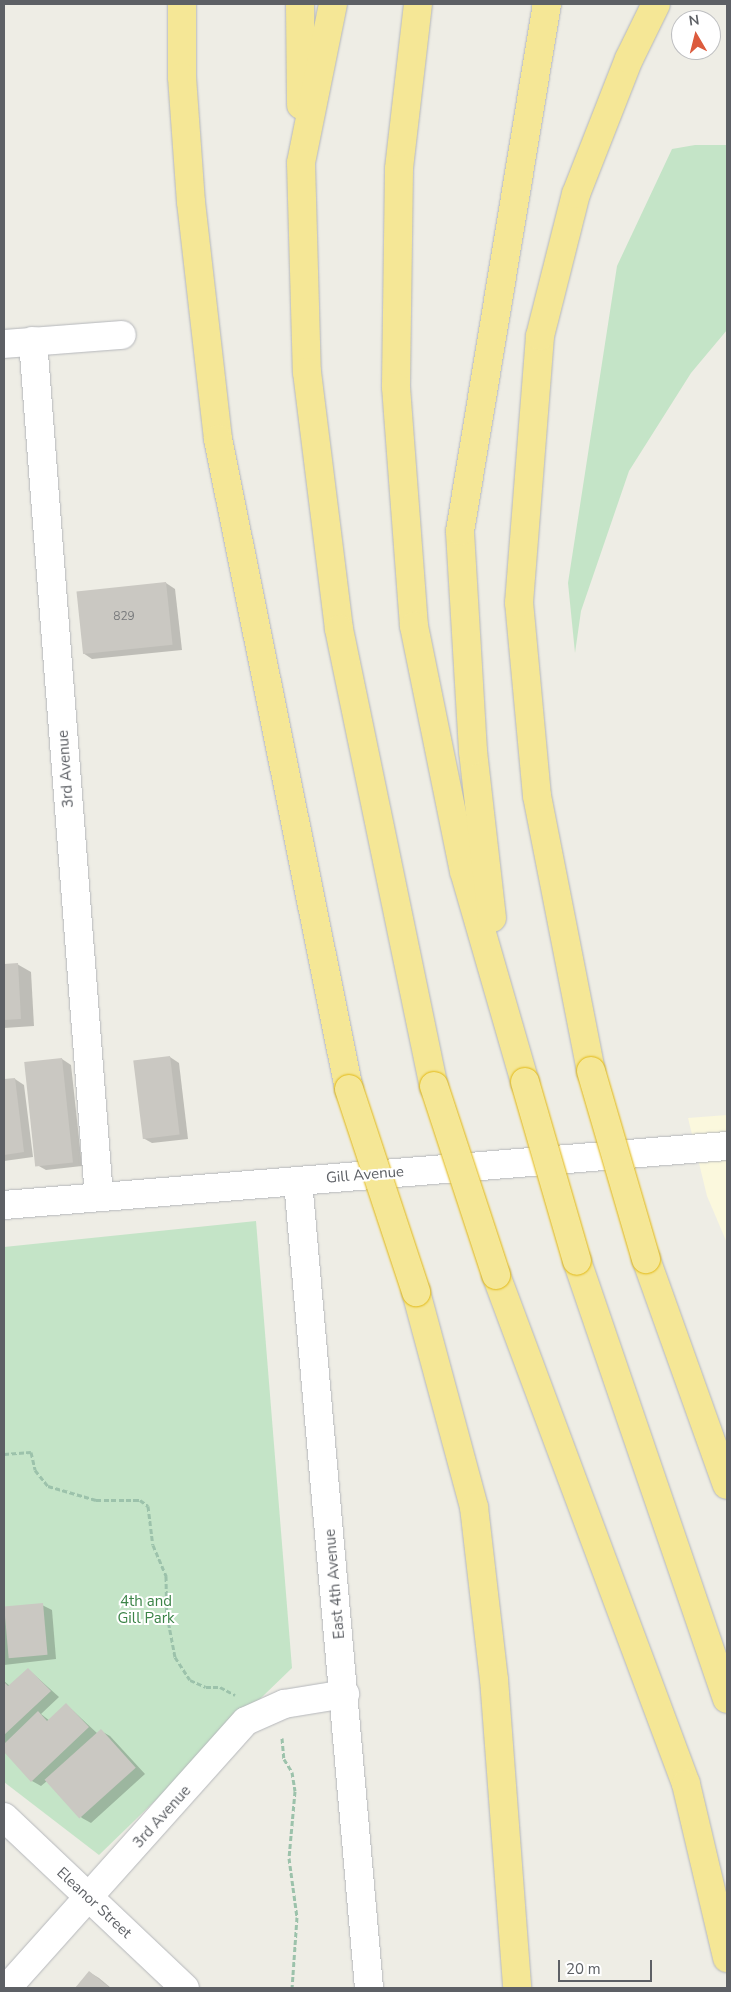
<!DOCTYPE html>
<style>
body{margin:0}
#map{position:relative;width:731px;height:1992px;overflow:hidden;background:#eeede5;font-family:"Nunito Sans",sans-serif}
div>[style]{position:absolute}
.commercial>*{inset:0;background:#fbf8dd}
.green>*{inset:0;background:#c4e4c7}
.shadow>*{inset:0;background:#0003}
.building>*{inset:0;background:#cac8c2;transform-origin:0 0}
.path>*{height:3px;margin-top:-1.5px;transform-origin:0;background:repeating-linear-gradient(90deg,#9cc2ab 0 5px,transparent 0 7.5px)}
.roads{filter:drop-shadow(0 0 1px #b5b7bb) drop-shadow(0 0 1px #b5b7bb)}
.minor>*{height:28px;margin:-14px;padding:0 14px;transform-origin:14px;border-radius:14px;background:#fff}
.highway>*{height:28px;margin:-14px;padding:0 14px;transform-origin:14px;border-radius:14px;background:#f5e796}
.bridges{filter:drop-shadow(0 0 1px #e2b811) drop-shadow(0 0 1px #e2b811)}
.highway-bridge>*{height:28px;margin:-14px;padding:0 14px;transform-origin:14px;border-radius:14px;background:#f5e796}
span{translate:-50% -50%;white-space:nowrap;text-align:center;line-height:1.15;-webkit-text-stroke:4px #fff;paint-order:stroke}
.number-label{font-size:12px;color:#787a7c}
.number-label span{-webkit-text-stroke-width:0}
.street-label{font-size:15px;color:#5d6065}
.park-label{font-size:15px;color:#3c8448}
.frame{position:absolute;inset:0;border:5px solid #5d6065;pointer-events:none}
.north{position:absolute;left:671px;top:10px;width:50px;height:50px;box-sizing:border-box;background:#fff;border:1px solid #bebfc1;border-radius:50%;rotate:352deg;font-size:14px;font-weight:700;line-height:20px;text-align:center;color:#5d6065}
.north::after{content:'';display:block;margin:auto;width:18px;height:22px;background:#dc5b3d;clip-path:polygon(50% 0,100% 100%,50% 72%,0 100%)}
.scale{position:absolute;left:558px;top:1960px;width:94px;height:22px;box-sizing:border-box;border:2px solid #5d6065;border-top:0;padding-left:6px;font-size:15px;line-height:18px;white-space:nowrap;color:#5d6065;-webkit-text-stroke:4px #fff;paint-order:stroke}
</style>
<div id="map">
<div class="commercial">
<div style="clip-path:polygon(727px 1115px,727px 1243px,707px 1196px,688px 1118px)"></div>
</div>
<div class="green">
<div style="clip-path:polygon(695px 145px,727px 145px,727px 330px,691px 373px,629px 471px,581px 611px,575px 653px,568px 583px,617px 266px,672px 149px)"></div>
<div style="clip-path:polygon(256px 1221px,292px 1668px,99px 1855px,4px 1782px,4px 1247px)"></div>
</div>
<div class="shadow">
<div style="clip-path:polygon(166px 583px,175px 589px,182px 650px,92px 659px,83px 653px)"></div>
<div style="clip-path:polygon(17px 964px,31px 972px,34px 1026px,4px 1028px,4px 965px)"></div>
<div style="clip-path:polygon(170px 1057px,179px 1063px,188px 1139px,152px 1143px,143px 1138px)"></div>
<div style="clip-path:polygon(62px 1059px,71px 1065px,82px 1166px,46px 1170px,37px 1165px)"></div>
<div style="clip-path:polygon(15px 1079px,24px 1085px,33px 1157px,4px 1161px,4px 1081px)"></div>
<div style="clip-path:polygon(42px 1605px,52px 1610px,56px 1659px,4px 1665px,4px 1609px)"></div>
<div style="clip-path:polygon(28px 1669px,59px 1697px,41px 1714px,50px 1721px,67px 1705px,98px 1734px,101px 1731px,110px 1736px,145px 1774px,91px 1823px,82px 1818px,47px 1781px,41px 1786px,32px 1781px,4px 1750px,4px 1681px,10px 1686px)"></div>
<div style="clip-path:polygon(89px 1972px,99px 1978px,111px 1988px,76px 1988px)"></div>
</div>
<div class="building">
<div style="left:166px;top:582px;width:63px;height:90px;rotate:84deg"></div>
<div style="clip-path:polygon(18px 963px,21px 1019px,4px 1020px,4px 964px)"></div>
<div style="left:170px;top:1056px;width:79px;height:37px;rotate:83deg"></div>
<div style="left:62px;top:1058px;width:105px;height:38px;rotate:84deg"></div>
<div style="clip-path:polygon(15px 1078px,24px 1152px,4px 1155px,4px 1079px)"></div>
<div style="left:43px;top:1603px;width:52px;height:39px;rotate:85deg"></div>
<div style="clip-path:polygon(28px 1668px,51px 1691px,4px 1735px,4px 1682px,8px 1686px)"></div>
<div style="clip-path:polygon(66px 1703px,89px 1727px,31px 1782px,4px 1752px,4px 1744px,38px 1711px,47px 1721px)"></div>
<div style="left:101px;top:1729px;width:52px;height:76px;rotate:48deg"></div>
<div style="clip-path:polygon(89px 1971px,110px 1988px,75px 1988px)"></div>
</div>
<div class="path">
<div style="left:4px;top:1454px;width:27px;rotate:-4deg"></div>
<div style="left:31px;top:1452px;width:18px;rotate:77deg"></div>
<div style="left:35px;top:1470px;width:21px;rotate:51deg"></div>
<div style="left:48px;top:1486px;width:50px;rotate:16.3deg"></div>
<div style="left:96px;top:1500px;width:44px"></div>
<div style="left:140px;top:1500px;width:10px;rotate:37deg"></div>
<div style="left:148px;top:1506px;width:39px;rotate:83deg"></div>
<div style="left:153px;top:1545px;width:34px;rotate:67deg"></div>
<div style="left:166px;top:1576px;width:39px;rotate:89deg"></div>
<div style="left:167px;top:1615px;width:43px;rotate:79.2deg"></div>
<div style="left:175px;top:1657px;width:27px;rotate:57deg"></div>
<div style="left:190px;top:1680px;width:17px;rotate:24deg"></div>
<div style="left:206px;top:1687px;width:14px"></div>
<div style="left:220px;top:1687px;width:17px;rotate:28deg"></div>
<div style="left:282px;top:1738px;width:21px;rotate:85deg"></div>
<div style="left:284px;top:1759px;width:15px;rotate:58deg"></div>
<div style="left:292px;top:1772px;width:19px;rotate:81deg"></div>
<div style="left:295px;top:1791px;width:67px;rotate:95.1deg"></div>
<div style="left:289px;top:1858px;width:60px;rotate:82.3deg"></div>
<div style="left:297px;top:1917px;width:71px;rotate:94deg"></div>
</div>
<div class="roads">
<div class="minor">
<div style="left:33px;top:341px;width:858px;rotate:85.59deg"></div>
<div style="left:4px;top:344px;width:118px;rotate:-4.4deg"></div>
<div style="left:298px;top:1181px;width:810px;rotate:84.97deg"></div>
<div style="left:4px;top:1205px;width:725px;rotate:-4.67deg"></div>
<div style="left:4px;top:1817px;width:249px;rotate:43.4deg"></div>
<div style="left:7px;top:1988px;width:358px;rotate:-48.2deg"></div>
<div style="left:246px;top:1721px;width:42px;rotate:-24.1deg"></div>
<div style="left:284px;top:1704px;width:62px;rotate:-9.3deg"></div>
</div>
<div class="highway">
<div style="left:182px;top:4px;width:73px;rotate:90deg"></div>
<div style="left:182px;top:77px;width:125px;rotate:85.9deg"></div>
<div style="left:191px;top:202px;width:239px;rotate:83.5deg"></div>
<div style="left:218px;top:439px;width:663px;rotate:78.61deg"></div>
<div style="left:300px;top:4px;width:101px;rotate:89.4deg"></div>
<div style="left:333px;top:4px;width:162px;rotate:101.4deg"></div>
<div style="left:301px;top:163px;width:209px;rotate:88.4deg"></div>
<div style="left:307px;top:372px;width:259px;rotate:82.9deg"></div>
<div style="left:339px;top:629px;width:467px;rotate:78.3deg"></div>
<div style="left:418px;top:4px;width:166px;rotate:96.6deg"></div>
<div style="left:399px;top:169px;width:218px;rotate:90.8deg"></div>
<div style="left:396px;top:387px;width:240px;rotate:85.7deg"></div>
<div style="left:414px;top:626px;width:250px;rotate:78.5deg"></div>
<div style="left:464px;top:871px;width:220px;rotate:73.9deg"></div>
<div style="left:492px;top:918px;width:168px;rotate:-96.5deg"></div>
<div style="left:473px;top:751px;width:220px;rotate:-93.4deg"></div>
<div style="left:460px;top:531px;width:534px;rotate:-80.63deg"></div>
<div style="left:591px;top:1071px;width:280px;rotate:-101.1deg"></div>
<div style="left:537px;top:796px;width:194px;rotate:-95.3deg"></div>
<div style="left:519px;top:603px;width:268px;rotate:-85.5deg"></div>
<div style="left:540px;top:336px;width:146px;rotate:-75.8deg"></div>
<div style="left:576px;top:194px;width:145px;rotate:-68.6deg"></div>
<div style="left:629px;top:59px;width:61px;rotate:-63.9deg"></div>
<div style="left:646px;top:1259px;width:240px;rotate:70.3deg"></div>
<div style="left:577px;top:1261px;width:463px;rotate:71.1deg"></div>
<div style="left:496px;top:1275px;width:543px;rotate:69.53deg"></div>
<div style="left:686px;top:1784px;width:179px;rotate:76.7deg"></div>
<div style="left:416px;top:1292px;width:223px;rotate:74.9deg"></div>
<div style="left:474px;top:1507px;width:173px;rotate:83.4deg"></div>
<div style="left:494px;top:1679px;width:310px;rotate:85.7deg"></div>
</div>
</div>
<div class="bridges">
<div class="highway-bridge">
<div style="left:591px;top:1071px;width:196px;rotate:73.7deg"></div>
<div style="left:525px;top:1082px;width:186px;rotate:73.8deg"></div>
<div style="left:434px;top:1086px;width:199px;rotate:71.8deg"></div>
<div style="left:349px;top:1089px;width:214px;rotate:71.7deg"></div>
</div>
</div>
<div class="number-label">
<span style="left:124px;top:617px">829</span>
</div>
<div class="street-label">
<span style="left:66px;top:769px;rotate:-94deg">3rd Avenue</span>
<span style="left:365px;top:1175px;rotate:-5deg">Gill Avenue</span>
<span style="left:335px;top:1584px;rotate:-95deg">East 4th Avenue</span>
<span style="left:162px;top:1817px;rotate:-48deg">3rd Avenue</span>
<span style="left:94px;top:1903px;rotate:43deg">Eleanor Street</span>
</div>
<div class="park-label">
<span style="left:146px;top:1610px">4th and<br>Gill Park</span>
</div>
<div class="frame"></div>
<div class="north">N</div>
<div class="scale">20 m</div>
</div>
